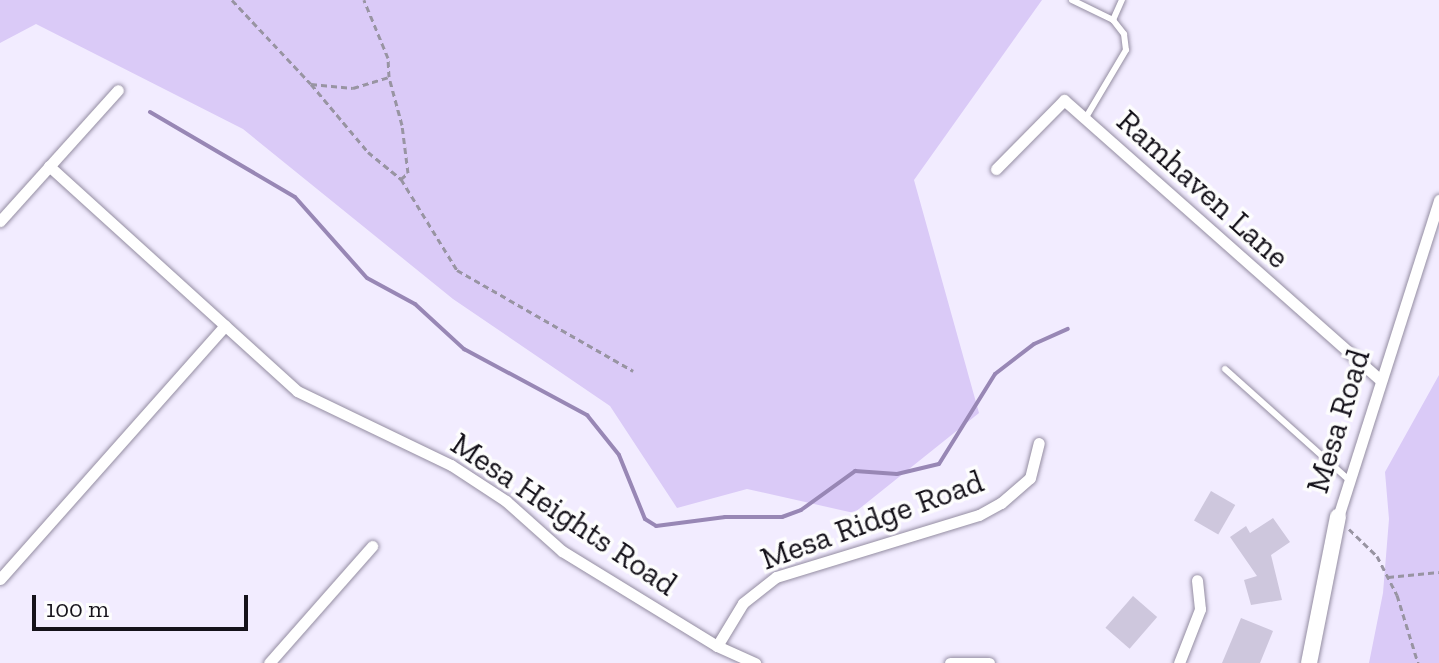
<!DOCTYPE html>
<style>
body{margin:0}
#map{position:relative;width:1439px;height:663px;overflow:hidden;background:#f2ecff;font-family:"Zilla Slab",serif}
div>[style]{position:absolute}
.green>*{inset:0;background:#dacaf7}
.stream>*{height:4px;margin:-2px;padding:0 2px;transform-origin:2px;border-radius:2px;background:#9887b5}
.building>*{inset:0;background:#cec7dd;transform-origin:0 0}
.path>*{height:3px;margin-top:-1.5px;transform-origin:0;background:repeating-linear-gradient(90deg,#9894a2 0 6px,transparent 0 10px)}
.roads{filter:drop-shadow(0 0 2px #948da2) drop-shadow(0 0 2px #948da2)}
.lane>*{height:6px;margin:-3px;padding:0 3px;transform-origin:3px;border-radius:3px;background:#fff}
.street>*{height:11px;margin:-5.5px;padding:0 5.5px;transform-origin:5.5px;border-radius:5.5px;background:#fff}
.secondary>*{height:16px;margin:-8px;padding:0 8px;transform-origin:8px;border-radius:8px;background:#fff}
span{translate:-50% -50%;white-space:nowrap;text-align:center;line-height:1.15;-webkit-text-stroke:7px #fdfdfd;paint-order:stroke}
.street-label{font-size:32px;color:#15121a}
.scale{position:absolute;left:32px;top:595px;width:216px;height:36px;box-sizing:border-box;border:4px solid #15121a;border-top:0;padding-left:10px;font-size:24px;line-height:28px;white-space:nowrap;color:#15121a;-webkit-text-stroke:6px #fdfdfd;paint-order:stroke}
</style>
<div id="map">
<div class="green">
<div style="clip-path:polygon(0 0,1042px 0,914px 180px,979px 413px,854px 513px,747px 489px,677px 508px,610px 406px,453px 299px,243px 129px,36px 24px,0 43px)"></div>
<div style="clip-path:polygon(1439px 375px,1439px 663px,1369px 663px,1383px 593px,1389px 519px,1385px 472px)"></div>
</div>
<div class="stream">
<div style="left:150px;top:112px;width:168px;rotate:30.4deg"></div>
<div style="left:295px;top:197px;width:108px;rotate:48.4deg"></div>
<div style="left:367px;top:278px;width:55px;rotate:28.4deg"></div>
<div style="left:415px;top:304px;width:67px;rotate:42.6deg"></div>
<div style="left:464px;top:349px;width:140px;rotate:28.2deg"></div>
<div style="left:587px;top:415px;width:51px;rotate:51.3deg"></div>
<div style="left:619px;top:455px;width:69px;rotate:67.9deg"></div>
<div style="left:645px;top:519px;width:13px;rotate:32deg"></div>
<div style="left:656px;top:526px;width:70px;rotate:-7.4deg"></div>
<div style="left:725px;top:517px;width:57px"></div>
<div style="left:782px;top:517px;width:20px;rotate:-20deg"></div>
<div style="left:801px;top:510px;width:67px;rotate:-35.8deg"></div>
<div style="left:855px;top:471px;width:42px;rotate:4.1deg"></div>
<div style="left:897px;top:474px;width:43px;rotate:-13.4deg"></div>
<div style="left:939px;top:464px;width:106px;rotate:-58.1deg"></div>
<div style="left:995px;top:374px;width:49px;rotate:-37.6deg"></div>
<div style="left:1034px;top:344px;width:37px;rotate:-24deg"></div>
</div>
<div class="building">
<div style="left:1211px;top:491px;width:28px;height:34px;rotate:30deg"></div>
<div style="clip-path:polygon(1273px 518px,1290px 542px,1271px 555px,1282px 600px,1251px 605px,1244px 580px,1257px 576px,1230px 537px,1246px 526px,1250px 533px)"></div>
<div style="left:1133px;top:596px;width:32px;height:42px;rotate:41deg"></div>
<div style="clip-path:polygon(1241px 618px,1273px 631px,1260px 663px,1222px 663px)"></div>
</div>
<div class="path">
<div style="left:232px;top:0;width:115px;rotate:46.8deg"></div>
<div style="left:311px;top:84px;width:42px;rotate:5.4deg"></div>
<div style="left:353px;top:88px;width:38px;rotate:-17deg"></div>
<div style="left:389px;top:77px;width:19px;rotate:-93deg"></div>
<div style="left:388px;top:58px;width:63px;rotate:-112.5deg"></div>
<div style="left:311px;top:84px;width:89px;rotate:50deg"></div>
<div style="left:368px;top:152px;width:43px;rotate:39.3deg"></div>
<div style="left:401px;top:179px;width:9px;rotate:-41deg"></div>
<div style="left:408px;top:173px;width:48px;rotate:-97.1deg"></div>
<div style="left:402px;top:125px;width:50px;rotate:-105.2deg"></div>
<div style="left:401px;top:179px;width:107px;rotate:58.4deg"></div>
<div style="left:457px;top:270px;width:203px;rotate:29.8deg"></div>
<div style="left:1349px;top:529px;width:39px;rotate:44deg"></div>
<div style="left:1377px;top:556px;width:44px;rotate:62.9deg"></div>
<div style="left:1397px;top:595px;width:71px;rotate:72.8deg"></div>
<div style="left:1388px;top:577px;width:51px;rotate:-5.6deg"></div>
</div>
<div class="roads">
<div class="lane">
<div style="left:1072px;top:0;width:46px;rotate:26deg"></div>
<div style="left:1113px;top:20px;width:18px;rotate:52deg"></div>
<div style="left:1124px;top:34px;width:16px;rotate:83deg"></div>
<div style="left:1126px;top:50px;width:80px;rotate:120.7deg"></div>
<div style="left:1113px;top:20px;width:22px;rotate:-66deg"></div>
<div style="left:1225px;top:369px;width:166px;rotate:41.8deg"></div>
</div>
<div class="street">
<div style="left:49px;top:166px;width:335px;rotate:42.2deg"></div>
<div style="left:297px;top:391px;width:171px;rotate:25.7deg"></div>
<div style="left:451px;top:465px;width:66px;rotate:33.2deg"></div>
<div style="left:506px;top:501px;width:75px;rotate:41.8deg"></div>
<div style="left:562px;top:551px;width:182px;rotate:31.5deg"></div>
<div style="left:717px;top:646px;width:42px;rotate:24.1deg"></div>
<div style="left:996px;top:169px;width:97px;rotate:-45.4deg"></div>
<div style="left:1064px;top:100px;width:422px;rotate:41.5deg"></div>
<div style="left:0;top:221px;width:176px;rotate:-48deg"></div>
<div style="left:1338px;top:517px;width:333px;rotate:-72.3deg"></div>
<div style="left:0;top:579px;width:339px;rotate:-48.4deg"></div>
<div style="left:717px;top:646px;width:50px;rotate:-58.8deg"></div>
<div style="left:743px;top:603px;width:42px;rotate:-38.2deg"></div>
<div style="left:776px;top:577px;width:212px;rotate:-17deg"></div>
<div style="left:979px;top:515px;width:25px;rotate:-29deg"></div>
<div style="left:1001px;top:503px;width:38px;rotate:-41deg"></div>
<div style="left:1030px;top:478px;width:36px;rotate:-76deg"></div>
<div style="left:269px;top:663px;width:156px;rotate:-48.6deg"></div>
<div style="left:950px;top:663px;width:39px"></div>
<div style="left:1179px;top:663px;width:58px;rotate:-68.7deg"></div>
<div style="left:1200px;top:609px;width:29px;rotate:-96deg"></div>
</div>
<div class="secondary">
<div style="left:1309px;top:663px;width:149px;rotate:-78.8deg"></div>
</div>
</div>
<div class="street-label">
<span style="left:1203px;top:189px;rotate:42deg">Ramhaven Lane</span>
<span style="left:1338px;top:421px;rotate:-73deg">Mesa Road</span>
<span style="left:564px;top:514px;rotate:34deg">Mesa Heights Road</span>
<span style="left:872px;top:520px;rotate:-20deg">Mesa Ridge Road</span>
</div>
<div class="scale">100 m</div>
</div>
